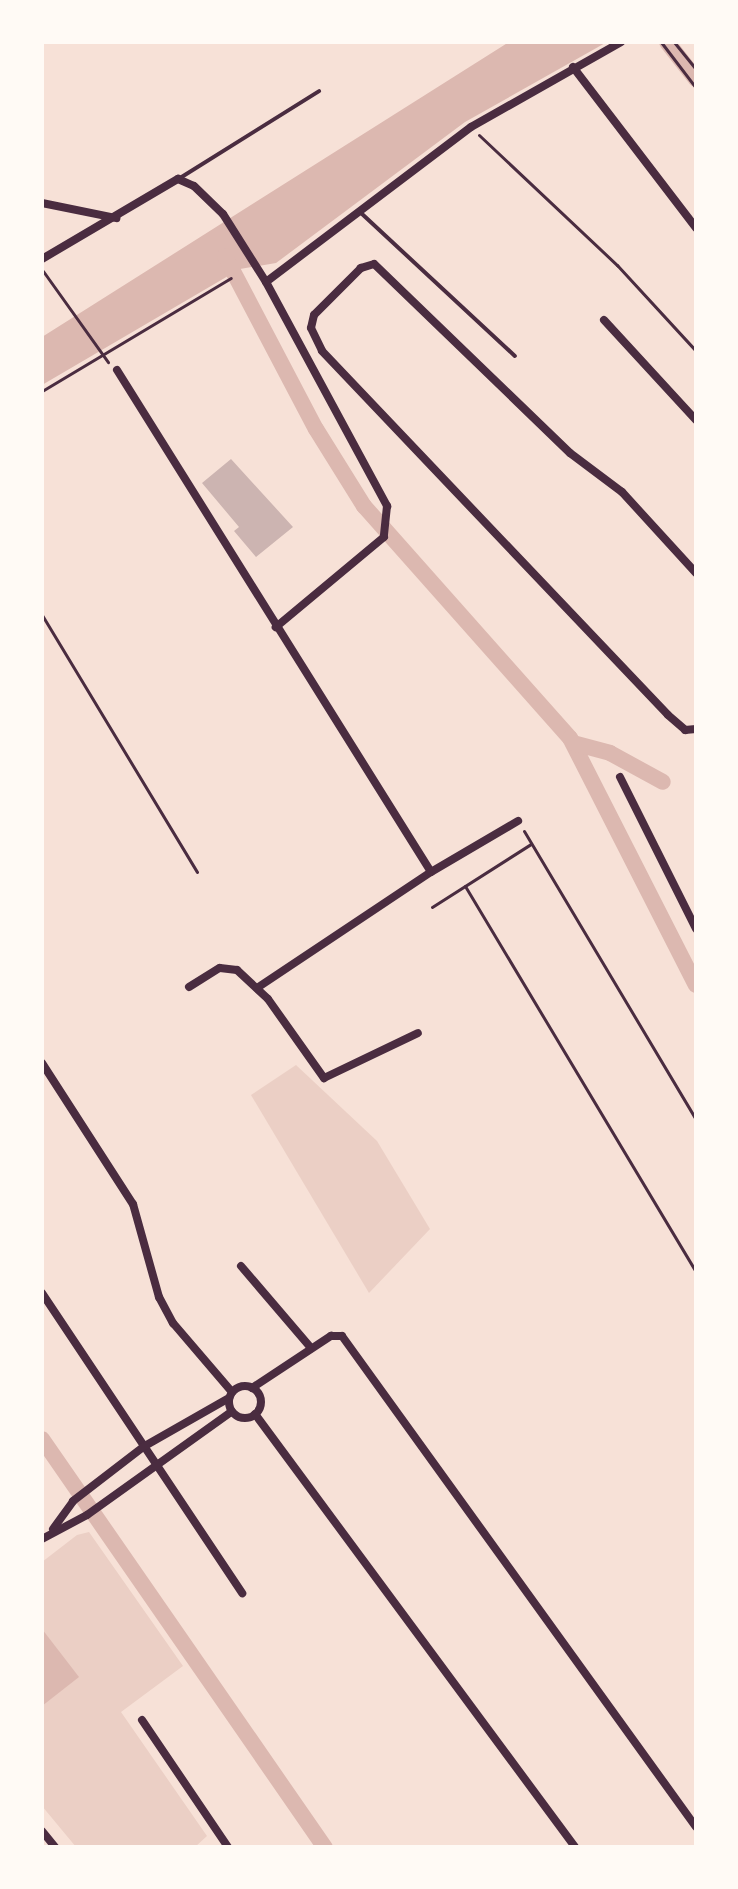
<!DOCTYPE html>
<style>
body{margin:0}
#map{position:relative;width:738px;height:1889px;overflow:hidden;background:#f7e1d7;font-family:"Noto Sans",sans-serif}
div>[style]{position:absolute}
.green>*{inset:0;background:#ebcfc5}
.water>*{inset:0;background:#dcb8b0}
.canal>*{height:16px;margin:-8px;padding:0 8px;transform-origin:8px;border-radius:8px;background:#dcb8b0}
.building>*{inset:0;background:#ccb4b1}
.path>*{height:3px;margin:-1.5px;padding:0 1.5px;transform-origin:1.5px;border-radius:1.5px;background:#4a2c40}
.service>*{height:4px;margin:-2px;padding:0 2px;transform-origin:2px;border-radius:2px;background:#4a2c40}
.minor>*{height:8px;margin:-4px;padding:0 4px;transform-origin:4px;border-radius:4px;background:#4a2c40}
.minor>.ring{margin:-4px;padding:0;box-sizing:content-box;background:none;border:8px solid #4a2c40;border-radius:50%}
span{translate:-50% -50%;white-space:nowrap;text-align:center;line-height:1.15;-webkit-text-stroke:8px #fffaf5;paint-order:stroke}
.frame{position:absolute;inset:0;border:44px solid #fffaf5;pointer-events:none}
</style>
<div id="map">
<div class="green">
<div style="clip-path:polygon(296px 1065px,377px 1141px,430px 1229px,369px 1293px,251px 1095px)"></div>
<div style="clip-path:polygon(89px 1532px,183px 1666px,121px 1712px,207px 1836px,195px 1847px,76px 1847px,42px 1806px,42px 1562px,77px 1535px)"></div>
</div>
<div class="water">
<div style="clip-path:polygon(509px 42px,607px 42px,465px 122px,276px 263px,240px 269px,42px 385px,42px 337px)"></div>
<div style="clip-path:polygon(42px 1629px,79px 1677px,42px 1706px)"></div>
</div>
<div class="canal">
<div style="left:667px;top:42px;width:47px;rotate:51.9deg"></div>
<div style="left:225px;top:256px;width:195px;rotate:62.3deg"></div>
<div style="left:316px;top:429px;width:91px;rotate:58.1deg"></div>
<div style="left:364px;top:506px;width:310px;rotate:48.4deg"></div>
<div style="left:570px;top:738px;width:277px;rotate:63deg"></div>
<div style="left:573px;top:743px;width:38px;rotate:15deg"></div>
<div style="left:610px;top:753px;width:60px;rotate:28.7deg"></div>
<div style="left:42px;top:1439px;width:497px;rotate:55.3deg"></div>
</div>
<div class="building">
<div style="clip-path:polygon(231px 459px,293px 527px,256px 557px,234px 531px,239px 527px,202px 483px)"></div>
</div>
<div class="path">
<div style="left:661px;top:42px;width:58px;rotate:52.7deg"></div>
<div style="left:674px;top:42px;width:35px;rotate:51deg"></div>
<div style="left:479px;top:135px;width:190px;rotate:43.3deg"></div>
<div style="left:617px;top:265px;width:117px;rotate:47.4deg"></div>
<div style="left:43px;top:271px;width:112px;rotate:54.5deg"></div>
<div style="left:42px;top:391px;width:220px;rotate:-30.9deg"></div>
<div style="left:42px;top:615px;width:300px;rotate:58.9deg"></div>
<div style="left:524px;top:831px;width:336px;rotate:59.2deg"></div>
<div style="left:465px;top:886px;width:450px;rotate:59.1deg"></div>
<div style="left:432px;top:907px;width:117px;rotate:-32.5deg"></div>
</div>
<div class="service">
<div style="left:180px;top:178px;width:164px;rotate:-32deg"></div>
<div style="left:361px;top:213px;width:210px;rotate:42.9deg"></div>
</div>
<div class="minor">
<div style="left:573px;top:67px;width:203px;rotate:52.6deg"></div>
<div style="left:42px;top:203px;width:76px;rotate:11.5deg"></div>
<div style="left:42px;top:259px;width:158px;rotate:-30.5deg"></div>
<div style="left:178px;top:179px;width:17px;rotate:24deg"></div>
<div style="left:194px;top:186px;width:40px;rotate:44deg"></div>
<div style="left:223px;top:214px;width:80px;rotate:57.7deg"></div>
<div style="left:266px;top:282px;width:255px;rotate:61.6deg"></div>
<div style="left:387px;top:506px;width:31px;rotate:96deg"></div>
<div style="left:384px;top:537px;width:141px;rotate:140.2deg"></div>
<div style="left:266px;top:282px;width:257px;rotate:-37.1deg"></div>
<div style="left:471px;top:127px;width:172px;rotate:-29.5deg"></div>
<div style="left:604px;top:320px;width:136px;rotate:47.4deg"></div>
<div style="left:117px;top:370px;width:592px;rotate:57.97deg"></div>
<div style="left:696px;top:573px;width:110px;rotate:-132.4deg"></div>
<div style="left:622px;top:492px;width:65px;rotate:-143.1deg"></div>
<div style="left:570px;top:453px;width:272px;rotate:-136deg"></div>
<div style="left:374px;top:264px;width:14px;rotate:163deg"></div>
<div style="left:361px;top:268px;width:66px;rotate:135deg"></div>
<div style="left:314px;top:315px;width:13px;rotate:103deg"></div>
<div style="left:311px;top:328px;width:25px;rotate:64deg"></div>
<div style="left:322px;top:351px;width:502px;rotate:46.45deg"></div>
<div style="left:668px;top:715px;width:23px;rotate:41deg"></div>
<div style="left:685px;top:730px;width:11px;rotate:-5deg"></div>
<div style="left:620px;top:777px;width:170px;rotate:63.4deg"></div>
<div style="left:189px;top:987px;width:36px;rotate:-32deg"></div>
<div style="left:220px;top:968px;width:17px;rotate:7deg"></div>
<div style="left:237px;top:970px;width:42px;rotate:43.1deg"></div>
<div style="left:268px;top:999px;width:97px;rotate:54.7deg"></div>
<div style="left:324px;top:1078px;width:104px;rotate:-25.6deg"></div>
<div style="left:257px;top:988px;width:209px;rotate:-33.7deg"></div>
<div style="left:431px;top:872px;width:101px;rotate:-30.4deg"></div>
<div style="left:42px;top:1063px;width:168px;rotate:57.2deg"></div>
<div style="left:133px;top:1204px;width:97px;rotate:74.4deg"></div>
<div style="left:159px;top:1297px;width:30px;rotate:62deg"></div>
<div style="left:173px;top:1323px;width:91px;rotate:49.5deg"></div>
<div style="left:241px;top:1266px;width:108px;rotate:49.5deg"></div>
<div style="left:42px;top:1293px;width:361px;rotate:56.3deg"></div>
<div class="ring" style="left:229px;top:1386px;width:24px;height:24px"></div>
<div style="left:252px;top:1388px;width:95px;rotate:-33.4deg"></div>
<div style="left:331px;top:1336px;width:11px"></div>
<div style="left:342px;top:1336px;width:605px;rotate:54.21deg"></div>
<div style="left:255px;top:1414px;width:538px;rotate:53.53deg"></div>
<div style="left:53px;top:1529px;width:34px;rotate:-54deg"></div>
<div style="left:73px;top:1501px;width:88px;rotate:-37.6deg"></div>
<div style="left:143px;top:1447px;width:99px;rotate:-29.7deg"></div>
<div style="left:42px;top:1539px;width:51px;rotate:-28.1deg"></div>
<div style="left:87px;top:1515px;width:178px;rotate:-35.6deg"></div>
<div style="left:142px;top:1720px;width:153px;rotate:55.9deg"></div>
<div style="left:42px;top:1831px;width:21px;rotate:51deg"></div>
</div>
<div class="frame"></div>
</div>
